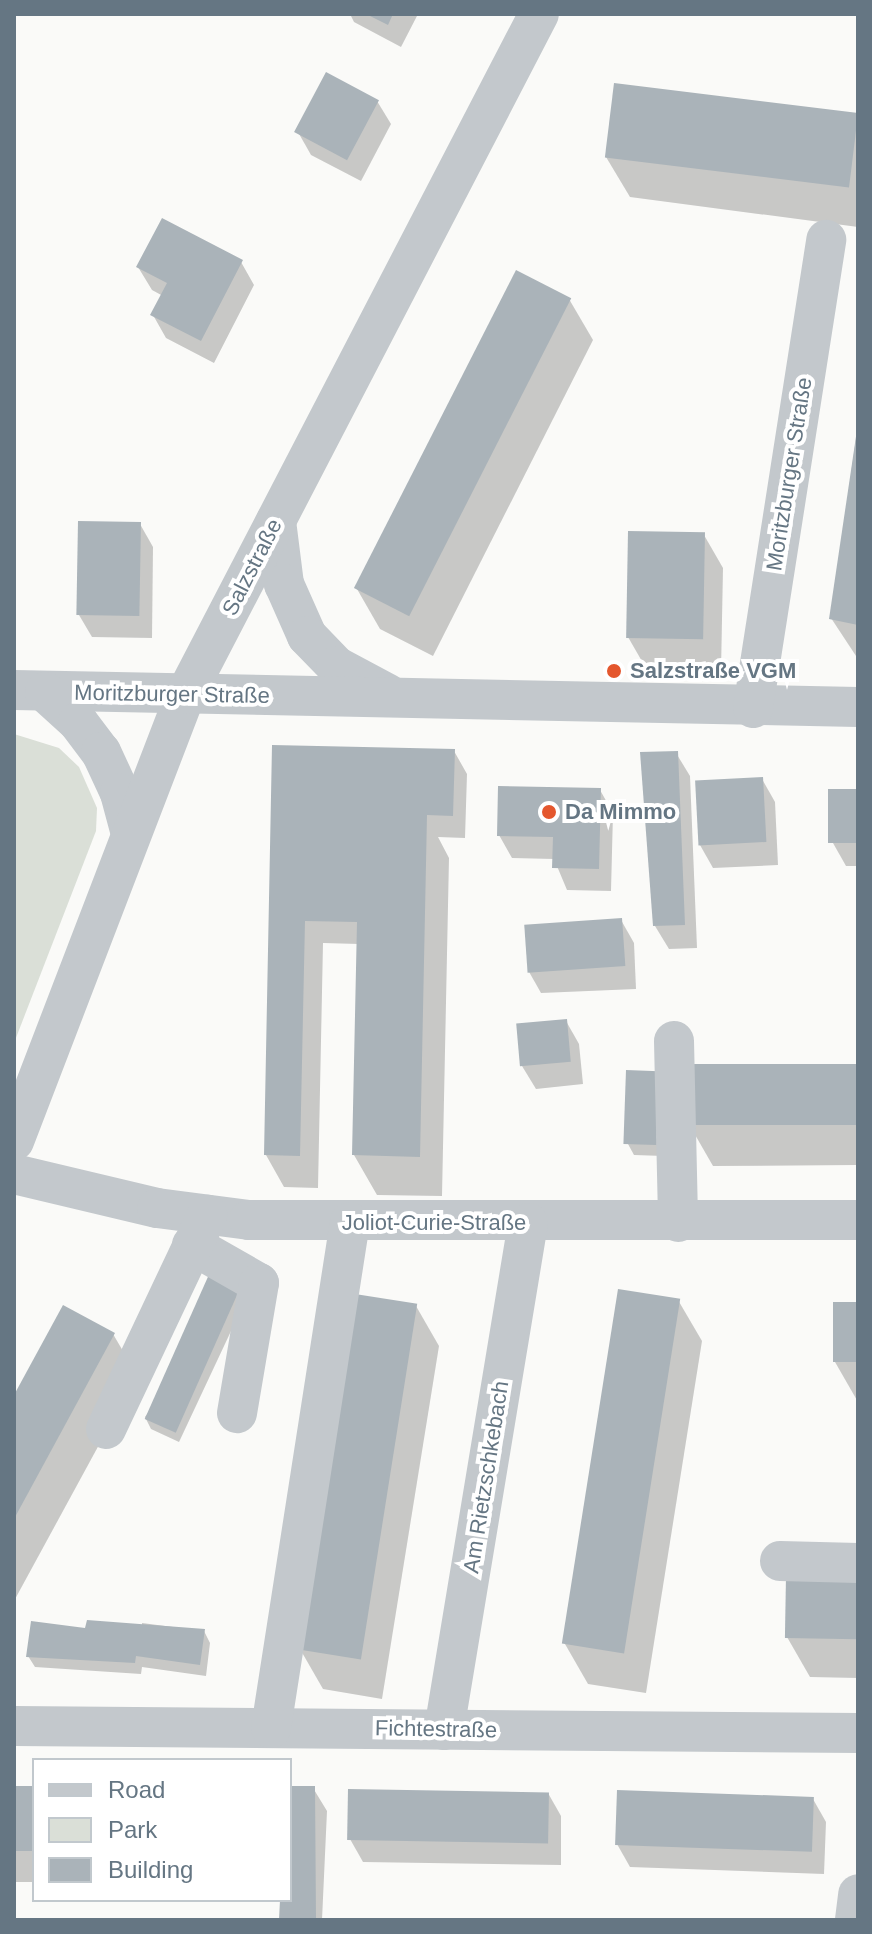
<!DOCTYPE html>
<meta charset="utf-8">
<style>
body{margin:0}
#map{position:relative;width:872px;height:1934px;overflow:hidden;background:#fafaf8;font-family:Helvetica,sans-serif}
div>[style]{position:absolute}
.green>*{inset:0;background:#dadfd7}
.shadow>*{inset:0;background:#0003;transform-origin:0 0}
.building>*{inset:0;background:#aab3b9;transform-origin:0 0}
.minor>*{height:40px;margin:-20px;padding:0 20px;transform-origin:20px;border-radius:20px;background:#c3c8cc}
.dots>*{width:22px;height:22px;translate:-50% -50%;box-sizing:border-box;border:4px solid #fff;border-radius:50%}
span{translate:-50% -50%;white-space:nowrap;text-align:center;line-height:1.15;-webkit-text-stroke:8px #fff;paint-order:stroke}
.street-label{font-size:22px;color:#657683}
.poi-label{font-size:22px;color:#657683;font-weight:700}
.left{translate:0 -50%;text-align:left}
.frame{position:absolute;inset:0;border:16px solid #657683;pointer-events:none}
.legend{position:absolute;left:32px;top:1758px;width:260px;height:144px;box-sizing:border-box;background:#fff;border:2px solid #c1c8cd;margin:0;padding:10px 14px;list-style:none;font-size:24px;color:#657683}
.legend li{display:flex;align-items:center;gap:16px;height:40px}
.legend b{width:40px;border:2px solid #c1c8cd}
</style>
<div id="map">
<div class="green">
<div style="clip-path:polygon(14px 734px,59px 748px,79px 767px,97px 808px,96px 831px,14px 1043px)"></div>
</div>
<div class="shadow">
<div style="clip-path:polygon(350px 14px,418px 14px,401px 47px,354px 22px)"></div>
<div style="clip-path:polygon(377px 101px,391px 124px,361px 181px,311px 155px,298px 132px)"></div>
<div style="clip-path:polygon(858px 117px,858px 227px,630px 197px,606px 157px)"></div>
<div style="clip-path:polygon(241px 262px,254px 285px,214px 363px,166px 338px,153px 315px,163px 296px,152px 290px,138px 267px)"></div>
<div style="clip-path:polygon(569px 299px,593px 340px,433px 656px,380px 629px,357px 589px)"></div>
<div style="clip-path:polygon(858px 424px,858px 659px,831px 618px)"></div>
<div style="clip-path:polygon(140px 524px,153px 547px,152px 638px,92px 637px,79px 615px)"></div>
<div style="clip-path:polygon(704px 535px,723px 568px,721px 671px,647px 670px,628px 637px)"></div>
<div style="clip-path:polygon(274px 747px,454px 751px,467px 774px,465px 838px,438px 837px,449px 858px,442px 1196px,377px 1195px,354px 1155px,359px 944px,323px 943px,318px 1188px,284px 1187px,266px 1155px)"></div>
<div style="clip-path:polygon(676px 753px,690px 776px,697px 948px,669px 949px,655px 926px)"></div>
<div style="clip-path:polygon(762px 779px,775px 802px,778px 865px,713px 868px,700px 845px)"></div>
<div style="clip-path:polygon(600px 790px,613px 813px,611px 891px,567px 890px,554px 859px,512px 858px,499px 835px)"></div>
<div style="clip-path:polygon(858px 791px,858px 866px,846px 866px,833px 843px)"></div>
<div style="clip-path:polygon(621px 920px,634px 943px,636px 989px,541px 993px,528px 970px)"></div>
<div style="clip-path:polygon(566px 1021px,579px 1044px,583px 1084px,536px 1089px,522px 1066px)"></div>
<div style="clip-path:polygon(858px 1066px,858px 1165px,713px 1166px,690px 1126px)"></div>
<div style="clip-path:polygon(628px 1072px,664px 1156px,634px 1155px,628px 1144px)"></div>
<div style="clip-path:polygon(241px 1286px,247px 1297px,179px 1442px,151px 1429px,145px 1417px)"></div>
<div style="clip-path:polygon(678px 1300px,702px 1341px,646px 1693px,588px 1684px,565px 1644px)"></div>
<div style="clip-path:polygon(858px 1304px,858px 1402px,835px 1362px)"></div>
<div style="clip-path:polygon(416px 1306px,439px 1346px,382px 1699px,323px 1689px,300px 1649px)"></div>
<div style="clip-path:polygon(113px 1334px,137px 1375px,14px 1601px,14px 1399px)"></div>
<div style="clip-path:polygon(858px 1579px,858px 1678px,810px 1677px,787px 1637px)"></div>
<div style="clip-path:polygon(142px 1623px,204px 1631px,210px 1643px,206px 1676px,142px 1667px,141px 1674px,35px 1667px,28px 1656px,87px 1630px,142px 1629px)"></div>
<div style="left:14px;top:1788px;width:20px;height:94px"></div>
<div style="clip-path:polygon(290px 1788px,313px 1788px,327px 1811px,322px 1920px,281px 1920px,282px 1900px,290px 1900px)"></div>
<div style="clip-path:polygon(548px 1793px,561px 1816px,561px 1865px,363px 1862px,350px 1839px)"></div>
<div style="clip-path:polygon(813px 1799px,826px 1822px,824px 1874px,630px 1867px,617px 1844px)"></div>
</div>
<div class="building">
<div style="clip-path:polygon(366px 14px,393px 14px,388px 25px)"></div>
<div style="left:326px;top:72px;width:60px;height:68px;rotate:28deg"></div>
<div style="left:614px;top:83px;width:246px;height:75px;rotate:7deg"></div>
<div style="clip-path:polygon(162px 218px,243px 260px,201px 341px,150px 315px,167px 283px,136px 267px)"></div>
<div style="left:516px;top:270px;width:62px;height:357px;rotate:27deg"></div>
<div style="clip-path:polygon(858px 423px,858px 625px,829px 619px)"></div>
<div style="left:78px;top:521px;width:63px;height:94px;rotate:1deg"></div>
<div style="left:628px;top:531px;width:77px;height:107px;rotate:1deg"></div>
<div style="clip-path:polygon(272px 745px,455px 749px,453px 816px,427px 815px,420px 1157px,352px 1155px,357px 922px,305px 921px,300px 1156px,264px 1155px)"></div>
<div style="clip-path:polygon(678px 751px,685px 925px,653px 926px,640px 752px)"></div>
<div style="left:763px;top:777px;width:65px;height:68px;rotate:87deg"></div>
<div style="clip-path:polygon(498px 786px,601px 788px,599px 869px,552px 868px,553px 837px,497px 836px)"></div>
<div style="left:858px;top:789px;width:54px;height:30px;rotate:90deg"></div>
<div style="left:622px;top:918px;width:48px;height:98px;rotate:86deg"></div>
<div style="left:567px;top:1019px;width:43px;height:51px;rotate:85deg"></div>
<div style="left:858px;top:1064px;width:61px;height:171px;rotate:90deg"></div>
<div style="left:626px;top:1070px;width:33px;height:74px;rotate:2deg"></div>
<div style="left:211px;top:1270px;width:34px;height:163px;rotate:24deg"></div>
<div style="left:618px;top:1289px;width:63px;height:359px;rotate:9deg"></div>
<div style="left:355px;top:1294px;width:63px;height:360px;rotate:9deg"></div>
<div style="left:833px;top:1302px;width:25px;height:60px"></div>
<div style="clip-path:polygon(63px 1305px,115px 1333px,14px 1519px,14px 1395px)"></div>
<div style="left:786px;top:1576px;width:72px;height:62px;rotate:1deg"></div>
<div style="clip-path:polygon(87px 1620px,205px 1629px,200px 1665px,136px 1656px,135px 1663px,26px 1657px,31px 1621px,85px 1628px)"></div>
<div style="left:14px;top:1786px;width:20px;height:65px"></div>
<div style="clip-path:polygon(290px 1786px,315px 1786px,316px 1920px,279px 1920px,280px 1900px,290px 1900px)"></div>
<div style="left:348px;top:1789px;width:201px;height:51px;rotate:1deg"></div>
<div style="left:617px;top:1790px;width:197px;height:55px;rotate:2deg"></div>
</div>
<div class="minor">
<div style="left:276px;top:521px;width:64px;rotate:82.8deg"></div>
<div style="left:284px;top:584px;width:57px;rotate:66.1deg"></div>
<div style="left:307px;top:636px;width:42px;rotate:46deg"></div>
<div style="left:336px;top:666px;width:59px;rotate:28.3deg"></div>
<div style="left:14px;top:690px;width:844px;rotate:1.15deg"></div>
<div style="left:45px;top:692px;width:45px;rotate:42.3deg"></div>
<div style="left:78px;top:722px;width:38px;rotate:53deg"></div>
<div style="left:101px;top:752px;width:45px;rotate:65.1deg"></div>
<div style="left:120px;top:793px;width:42px;rotate:75deg"></div>
<div style="left:753px;top:708px;width:474px;rotate:-81.1deg"></div>
<div style="left:674px;top:1041px;width:181px;rotate:88.7deg"></div>
<div style="left:14px;top:1141px;width:479px;rotate:-69deg"></div>
<div style="left:186px;top:694px;width:766px;rotate:-62.57deg"></div>
<div style="left:14px;top:1174px;width:147px;rotate:13.4deg"></div>
<div style="left:157px;top:1208px;width:93px;rotate:7.4deg"></div>
<div style="left:249px;top:1220px;width:609px"></div>
<div style="left:192px;top:1245px;width:77px;rotate:29.6deg"></div>
<div style="left:259px;top:1283px;width:132px;rotate:99.6deg"></div>
<div style="left:106px;top:1429px;width:237px;rotate:-64.7deg"></div>
<div style="left:780px;top:1561px;width:78px;rotate:1.5deg"></div>
<div style="left:14px;top:1726px;width:844px;rotate:0.48deg"></div>
<div style="left:271px;top:1728px;width:512px;rotate:-81.13deg"></div>
<div style="left:444px;top:1730px;width:514px;rotate:-80.59deg"></div>
<div style="left:855px;top:1920px;width:26px;rotate:-83deg"></div>
</div>
<div class="dots">
<div style="left:614px;top:671px;background:#e4572e"></div>
<div style="left:549px;top:812px;background:#e4572e"></div>
</div>
<div class="street-label">
<span style="left:789px;top:474px;rotate:-81deg">Moritzburger Straße</span>
<span style="left:252px;top:567px;rotate:-63deg">Salzstraße</span>
<span style="left:172px;top:694px;rotate:1deg">Moritzburger Straße</span>
<span style="left:434px;top:1223px">Joliot-Curie-Straße</span>
<span style="left:486px;top:1477px;rotate:-81deg">Am Rietzschkebach</span>
<span style="left:436px;top:1729px;rotate:1deg">Fichtestraße</span>
</div>
<div class="poi-label">
<span class="left" style="left:630px;top:671px">Salzstraße VGM</span>
<span class="left" style="left:565px;top:812px">Da Mimmo</span>
</div>
<div class="frame"></div>
<ul class="legend">
<li><b style="height:10px;background:#c3c8cc"></b>Road</li>
<li><b style="height:22px;background:#dadfd7"></b>Park</li>
<li><b style="height:22px;background:#aab3b9"></b>Building</li>
</ul>
</div>
